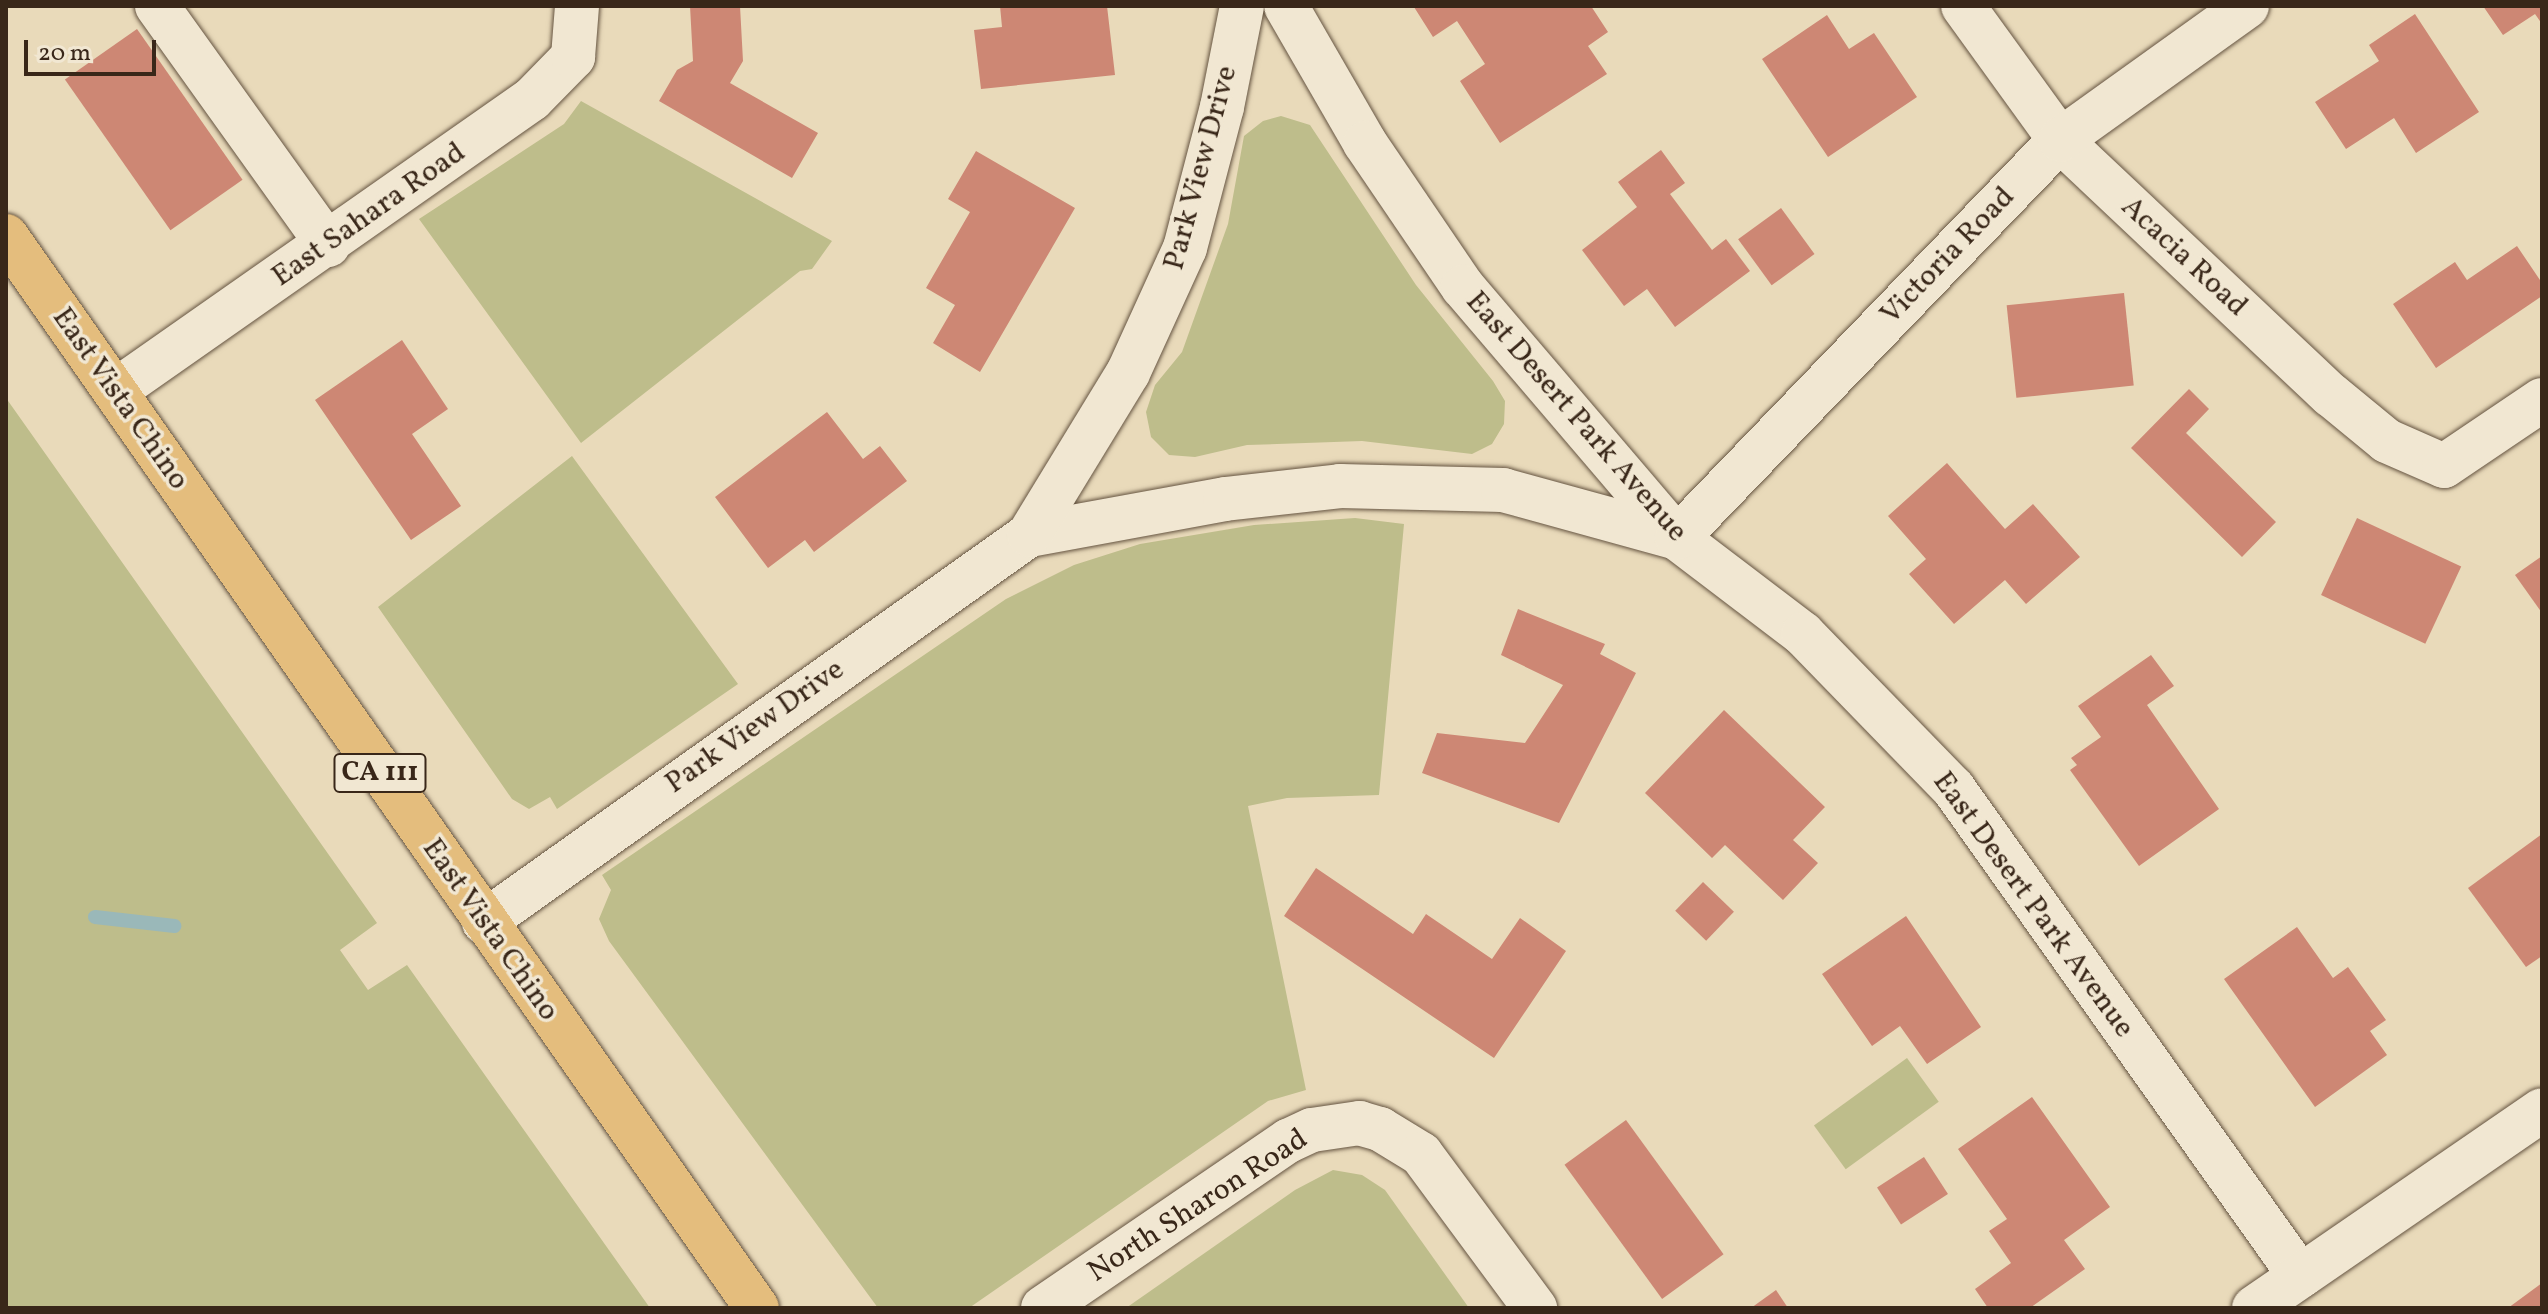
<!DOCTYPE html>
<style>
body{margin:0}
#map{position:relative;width:2548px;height:1314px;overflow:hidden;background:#e9daba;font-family:Vollkorn,serif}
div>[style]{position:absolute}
.green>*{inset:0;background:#bebd8b;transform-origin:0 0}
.stream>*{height:14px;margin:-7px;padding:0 7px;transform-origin:7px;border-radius:7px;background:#9ab8b9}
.building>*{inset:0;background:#cd8774;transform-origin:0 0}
.roads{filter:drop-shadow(0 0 2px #655441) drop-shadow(0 0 2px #655441)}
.minor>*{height:44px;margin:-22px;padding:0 22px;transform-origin:22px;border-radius:22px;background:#f1e7d2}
.major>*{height:44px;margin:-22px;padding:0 22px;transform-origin:22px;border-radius:22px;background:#e4bd7d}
span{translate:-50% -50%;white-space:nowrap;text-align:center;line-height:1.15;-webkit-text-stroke:7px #f1e7d2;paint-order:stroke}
.shield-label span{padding:2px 6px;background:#f1e7d2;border:2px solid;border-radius:6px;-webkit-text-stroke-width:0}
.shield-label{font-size:28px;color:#392719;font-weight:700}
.street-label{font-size:30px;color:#392719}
.frame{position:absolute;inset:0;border:8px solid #392719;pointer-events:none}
.scale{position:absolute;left:24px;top:40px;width:132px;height:36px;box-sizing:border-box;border:4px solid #392719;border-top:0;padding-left:10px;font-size:24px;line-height:28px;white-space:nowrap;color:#392719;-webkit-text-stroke:6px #f1e7d2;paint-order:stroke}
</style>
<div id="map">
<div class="green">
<div style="clip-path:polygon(581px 101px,832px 241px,812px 269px,800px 271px,581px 443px,419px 219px,564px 124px)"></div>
<div style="clip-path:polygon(1281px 116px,1310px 125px,1416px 285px,1493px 381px,1505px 401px,1504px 424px,1492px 444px,1472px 454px,1362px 441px,1247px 445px,1195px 457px,1169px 455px,1151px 437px,1146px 412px,1155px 385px,1182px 352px,1228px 224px,1244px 136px,1263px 121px)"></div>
<div style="clip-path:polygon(6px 398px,377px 923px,340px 950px,368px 990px,407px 965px,650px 1308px,6px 1308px)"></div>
<div style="clip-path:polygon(572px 456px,738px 684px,557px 809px,550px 797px,529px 809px,512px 799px,378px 607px)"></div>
<div style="clip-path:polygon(1355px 518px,1404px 524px,1379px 795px,1287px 798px,1248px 806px,1306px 1090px,1268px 1101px,969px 1308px,878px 1308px,609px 941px,599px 919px,611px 890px,602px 875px,1006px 599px,1074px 565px,1140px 544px,1254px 525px)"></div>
<div style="left:1907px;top:1058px;width:54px;height:115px;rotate:54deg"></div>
<div style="clip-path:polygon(1333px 1170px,1362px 1175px,1385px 1190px,1469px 1308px,1126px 1308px,1295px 1190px)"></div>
</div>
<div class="stream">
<div style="left:95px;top:917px;width:80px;rotate:6.5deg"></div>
</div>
<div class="building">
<div style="clip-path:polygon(690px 6px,740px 6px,743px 61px,730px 83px,818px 133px,792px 178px,659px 101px,677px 70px,693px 61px)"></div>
<div style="clip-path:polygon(1000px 6px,1107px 6px,1115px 75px,981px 89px,974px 30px,1002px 27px)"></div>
<div style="clip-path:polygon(1591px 6px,1608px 32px,1588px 46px,1607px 74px,1500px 143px,1460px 81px,1485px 64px,1457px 21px,1433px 37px,1414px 7px)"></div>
<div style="clip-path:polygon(2483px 6px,2542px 6px,2542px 24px,2535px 14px,2503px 35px)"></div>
<div style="clip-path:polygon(2415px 14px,2479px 112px,2416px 153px,2394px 118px,2346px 149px,2315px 102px,2379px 61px,2369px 45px)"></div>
<div style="clip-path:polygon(1827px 15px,1849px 49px,1874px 33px,1917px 97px,1828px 157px,1762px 59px)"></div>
<div style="left:137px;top:29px;width:184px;height:88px;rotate:55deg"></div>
<div style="clip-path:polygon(1661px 150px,1685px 183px,1670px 194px,1712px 250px,1726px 239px,1750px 271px,1675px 327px,1647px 289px,1624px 306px,1582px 250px,1637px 207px,1618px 182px)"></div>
<div style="clip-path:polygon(976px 151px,1075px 208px,980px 372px,933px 343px,955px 305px,926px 288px,970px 212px,948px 199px)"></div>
<div style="left:1781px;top:208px;width:57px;height:53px;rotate:54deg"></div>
<div style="clip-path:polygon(2517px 246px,2542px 283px,2542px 296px,2436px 368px,2393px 304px,2455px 262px,2467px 280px)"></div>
<div style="left:2124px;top:293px;width:93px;height:118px;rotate:84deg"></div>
<div style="clip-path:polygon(402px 340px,448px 409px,412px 434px,461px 506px,411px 540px,315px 400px)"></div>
<div style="clip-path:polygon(2189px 389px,2209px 409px,2186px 433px,2276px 522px,2242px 557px,2131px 448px)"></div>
<div style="clip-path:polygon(827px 412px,863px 459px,880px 446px,907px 481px,814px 552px,805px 540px,768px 568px,715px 497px)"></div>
<div style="clip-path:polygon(1947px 463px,2005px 529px,2033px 504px,2080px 557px,2026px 604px,2005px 580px,1954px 624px,1909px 574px,1926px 559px,1888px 516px)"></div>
<div style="left:2357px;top:518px;width:115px;height:85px;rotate:25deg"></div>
<div style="clip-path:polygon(2542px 556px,2542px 613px,2515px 575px)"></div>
<div style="clip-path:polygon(1518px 609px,1605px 644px,1600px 654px,1636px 673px,1559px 823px,1422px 773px,1437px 733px,1525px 743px,1563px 685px,1501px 655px)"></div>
<div style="clip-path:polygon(2151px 655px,2174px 686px,2147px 705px,2219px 809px,2139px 866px,2070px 770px,2077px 765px,2071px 758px,2101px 737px,2078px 706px)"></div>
<div style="clip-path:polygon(1724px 710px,1825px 807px,1793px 840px,1818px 863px,1783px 900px,1725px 845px,1712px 858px,1645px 793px)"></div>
<div style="clip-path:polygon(2542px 834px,2542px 956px,2526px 967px,2468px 888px)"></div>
<div style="clip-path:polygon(1316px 868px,1413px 934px,1426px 914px,1492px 959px,1520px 918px,1566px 951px,1494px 1058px,1284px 916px)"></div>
<div style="left:1703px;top:882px;width:43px;height:40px;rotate:44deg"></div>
<div style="clip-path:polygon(1906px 916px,1981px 1027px,1927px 1064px,1900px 1026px,1872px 1046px,1822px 974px)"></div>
<div style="clip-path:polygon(2297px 927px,2333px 978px,2348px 967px,2386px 1020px,2370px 1031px,2387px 1055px,2315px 1107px,2224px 979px)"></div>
<div style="clip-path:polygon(2032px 1097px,2110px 1207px,2064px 1240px,2085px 1269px,2030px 1308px,1988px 1308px,1975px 1289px,2011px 1263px,1989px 1231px,2007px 1219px,1958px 1149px)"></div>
<div style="left:1626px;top:1120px;width:166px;height:76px;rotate:54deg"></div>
<div style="left:1924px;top:1157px;width:44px;height:56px;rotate:57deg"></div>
<div style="clip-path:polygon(2542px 1283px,2542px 1308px,2508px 1308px)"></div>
<div style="clip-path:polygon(1776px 1290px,1788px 1308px,1751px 1308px)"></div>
</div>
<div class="roads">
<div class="minor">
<div style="left:157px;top:6px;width:294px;rotate:54.4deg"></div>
<div style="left:1286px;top:6px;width:158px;rotate:60deg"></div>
<div style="left:1365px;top:143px;width:174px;rotate:55.8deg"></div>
<div style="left:1463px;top:287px;width:330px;rotate:49.5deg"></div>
<div style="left:1677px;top:538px;width:158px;rotate:37.3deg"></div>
<div style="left:1803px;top:634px;width:215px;rotate:45.8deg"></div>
<div style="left:1953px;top:788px;width:599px;rotate:54.58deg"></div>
<div style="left:1963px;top:6px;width:165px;rotate:54.1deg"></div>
<div style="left:2060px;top:140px;width:372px;rotate:43.3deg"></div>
<div style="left:2331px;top:395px;width:72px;rotate:39.4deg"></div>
<div style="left:2387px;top:441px;width:62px;rotate:23.7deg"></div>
<div style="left:2444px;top:466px;width:118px;rotate:-34deg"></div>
<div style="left:115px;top:391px;width:509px;rotate:-35deg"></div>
<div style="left:532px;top:99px;width:59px;rotate:-45.7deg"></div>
<div style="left:573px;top:57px;width:51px;rotate:-85.5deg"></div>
<div style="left:1029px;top:535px;width:199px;rotate:-10.4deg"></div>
<div style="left:1225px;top:499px;width:116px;rotate:-6.4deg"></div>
<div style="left:1340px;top:486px;width:163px;rotate:1.4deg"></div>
<div style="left:1503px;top:490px;width:180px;rotate:15.4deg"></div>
<div style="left:1677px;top:538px;width:552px;rotate:-46.1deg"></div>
<div style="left:2060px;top:140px;width:230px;rotate:-35.6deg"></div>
<div style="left:484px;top:922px;width:668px;rotate:-35.38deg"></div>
<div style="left:1029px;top:535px;width:190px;rotate:-58.6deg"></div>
<div style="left:1128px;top:373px;width:137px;rotate:-65.5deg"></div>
<div style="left:1185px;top:248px;width:146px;rotate:-75.3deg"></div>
<div style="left:1222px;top:107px;width:103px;rotate:-78.8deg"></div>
<div style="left:1043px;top:1308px;width:297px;rotate:-34.3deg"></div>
<div style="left:1288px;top:1141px;width:26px;rotate:-25deg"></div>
<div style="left:1312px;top:1130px;width:48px;rotate:-8.5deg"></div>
<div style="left:1359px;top:1123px;width:22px;rotate:16deg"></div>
<div style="left:1380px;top:1129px;width:48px;rotate:31.4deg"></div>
<div style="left:1421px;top:1154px;width:192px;rotate:53.5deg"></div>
<div style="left:2254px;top:1308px;width:349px;rotate:-34.5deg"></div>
</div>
<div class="major">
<div style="left:6px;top:236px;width:1309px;rotate:54.99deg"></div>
</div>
</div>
<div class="shield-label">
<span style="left:380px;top:773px">CA 111</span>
</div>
<div class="street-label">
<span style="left:1201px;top:168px;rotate:-75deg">Park View Drive</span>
<span style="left:369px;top:215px;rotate:-35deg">East Sahara Road</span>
<span style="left:1948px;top:256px;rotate:-46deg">Victoria Road</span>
<span style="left:2184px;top:257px;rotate:43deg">Acacia Road</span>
<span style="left:120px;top:399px;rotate:55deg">East Vista Chino</span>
<span style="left:1576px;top:417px;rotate:49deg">East Desert Park Avenue</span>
<span style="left:755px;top:727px;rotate:-35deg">Park View Drive</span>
<span style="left:2033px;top:905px;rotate:54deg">East Desert Park Avenue</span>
<span style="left:490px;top:930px;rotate:55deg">East Vista Chino</span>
<span style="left:1198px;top:1206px;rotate:-33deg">North Sharon Road</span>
</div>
<div class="frame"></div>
<div class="scale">20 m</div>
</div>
